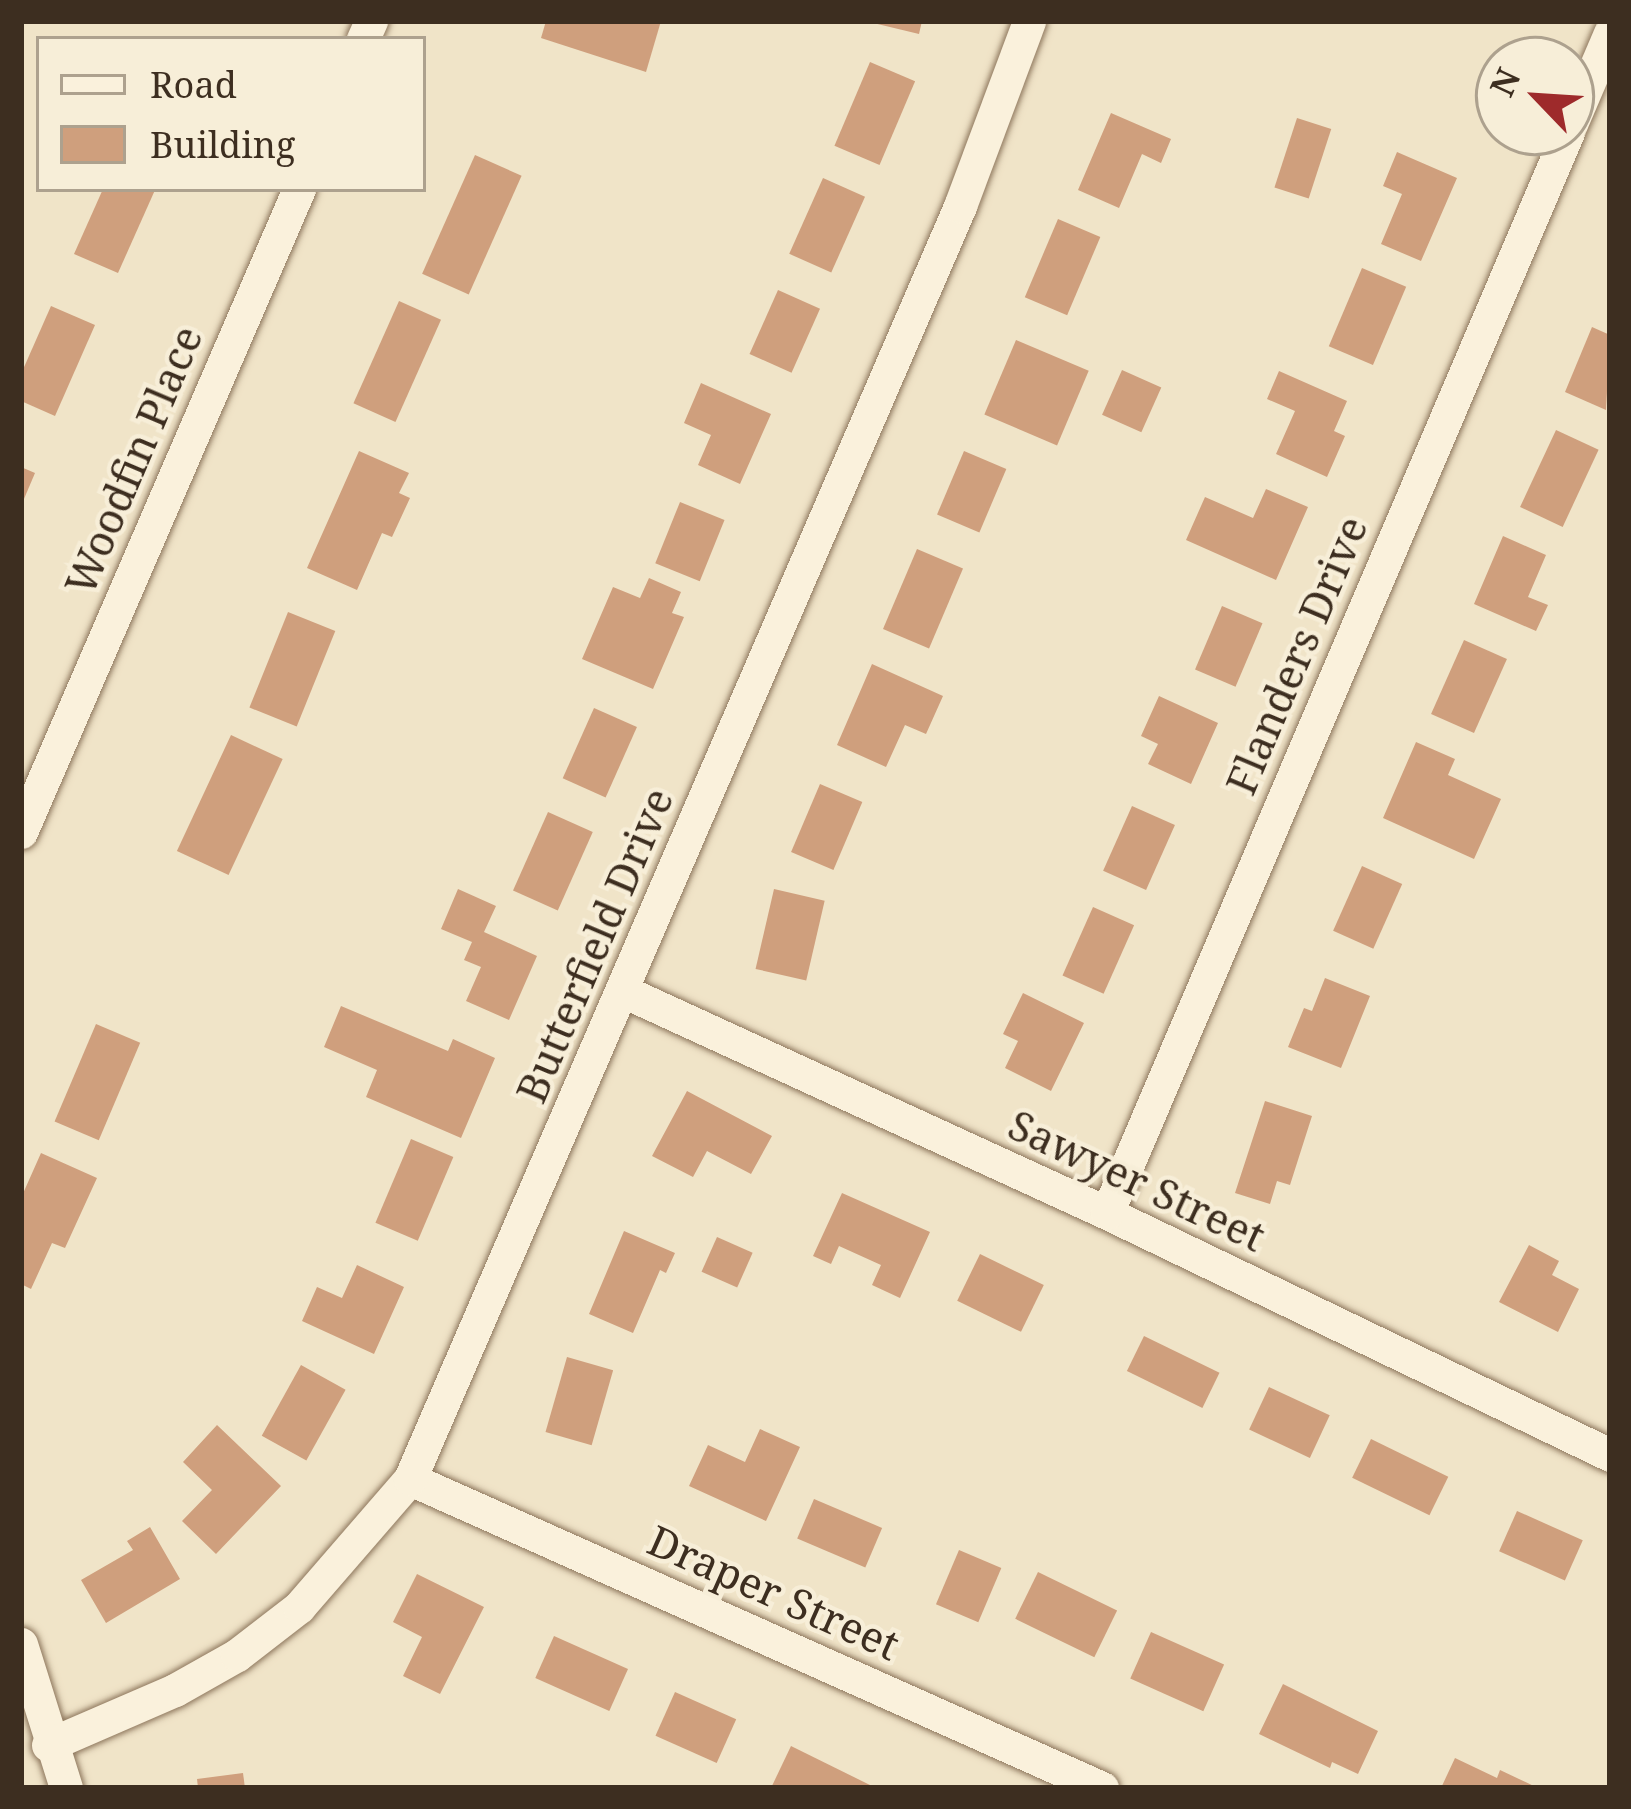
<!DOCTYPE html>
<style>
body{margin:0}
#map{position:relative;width:1631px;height:1809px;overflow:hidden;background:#f0e4c8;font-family:"Noto Serif",serif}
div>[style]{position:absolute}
.building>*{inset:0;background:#cf9f7d;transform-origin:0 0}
.roads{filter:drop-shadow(0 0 3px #8d765c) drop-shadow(0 0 3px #8d765c)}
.minor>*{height:33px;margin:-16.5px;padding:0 16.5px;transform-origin:16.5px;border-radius:16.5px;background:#faf1dc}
span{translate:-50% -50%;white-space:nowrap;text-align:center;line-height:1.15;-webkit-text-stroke:9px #f7eed8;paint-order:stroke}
.street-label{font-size:42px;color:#3d2e20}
.frame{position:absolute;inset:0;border:24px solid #3d2e20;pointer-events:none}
.legend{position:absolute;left:36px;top:36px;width:390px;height:156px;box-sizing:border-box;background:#f7eed8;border:3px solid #ada18e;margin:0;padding:15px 21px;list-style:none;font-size:36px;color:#3d2e20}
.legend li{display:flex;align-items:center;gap:24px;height:60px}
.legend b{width:60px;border:3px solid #ada18e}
.north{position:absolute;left:1475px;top:36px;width:120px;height:120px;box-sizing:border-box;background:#f7eed8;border:3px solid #ada18e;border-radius:50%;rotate:295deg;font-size:33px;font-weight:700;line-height:48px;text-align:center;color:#3d2e20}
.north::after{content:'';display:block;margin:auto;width:42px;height:54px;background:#9e2a2b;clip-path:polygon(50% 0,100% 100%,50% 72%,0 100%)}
</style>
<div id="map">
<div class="building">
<div style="clip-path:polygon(546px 21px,661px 21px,646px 72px,541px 38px)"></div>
<div style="clip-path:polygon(865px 21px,922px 21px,919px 34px)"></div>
<div style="left:870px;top:62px;width:49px;height:91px;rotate:23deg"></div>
<div style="clip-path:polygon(1111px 113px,1171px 139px,1161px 163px,1142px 154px,1119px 208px,1078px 190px)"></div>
<div style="left:1297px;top:118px;width:36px;height:73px;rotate:18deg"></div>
<div style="clip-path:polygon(1397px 152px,1457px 178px,1421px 261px,1381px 244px,1402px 194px,1383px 186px)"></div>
<div style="left:475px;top:155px;width:51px;height:130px;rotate:24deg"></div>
<div style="left:823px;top:178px;width:46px;height:83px;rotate:24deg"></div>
<div style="clip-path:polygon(103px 189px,155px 190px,118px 273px,74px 254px)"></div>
<div style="left:1058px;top:219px;width:46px;height:85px;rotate:23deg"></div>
<div style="left:1362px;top:268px;width:48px;height:85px;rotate:23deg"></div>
<div style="left:778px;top:290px;width:46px;height:70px;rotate:24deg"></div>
<div style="left:399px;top:301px;width:46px;height:112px;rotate:24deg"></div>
<div style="clip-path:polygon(51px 306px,95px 325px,55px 416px,21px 401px,21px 374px)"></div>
<div style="clip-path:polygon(1592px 327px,1610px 335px,1606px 410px,1565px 392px)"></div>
<div style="left:1016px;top:340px;width:79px;height:81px;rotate:23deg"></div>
<div style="left:1122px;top:370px;width:43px;height:49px;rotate:24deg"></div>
<div style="clip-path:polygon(1279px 371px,1347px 401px,1334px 431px,1345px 436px,1327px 477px,1276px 454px,1295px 411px,1267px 399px)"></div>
<div style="clip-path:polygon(701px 383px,771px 414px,740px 484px,698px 465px,711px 435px,684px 423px)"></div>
<div style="left:1556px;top:430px;width:47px;height:85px;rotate:25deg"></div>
<div style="clip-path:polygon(359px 451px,409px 473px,399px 493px,410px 498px,392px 537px,382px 533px,357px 590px,307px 568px)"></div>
<div style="left:964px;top:451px;width:46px;height:69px;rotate:23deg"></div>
<div style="clip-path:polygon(21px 467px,35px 473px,21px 506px)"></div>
<div style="clip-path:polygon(1266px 489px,1308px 507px,1276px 580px,1186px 540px,1205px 497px,1253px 518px)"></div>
<div style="left:680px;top:502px;width:48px;height:66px;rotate:22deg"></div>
<div style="clip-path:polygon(1503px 536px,1546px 555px,1528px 597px,1548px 605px,1536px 631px,1474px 604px)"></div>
<div style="left:917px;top:549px;width:50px;height:87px;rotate:23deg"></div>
<div style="clip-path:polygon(649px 578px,681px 592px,672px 613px,684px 617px,653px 689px,582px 659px,613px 587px,640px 598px)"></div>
<div style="left:1222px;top:606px;width:44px;height:69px;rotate:23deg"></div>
<div style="left:288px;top:612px;width:51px;height:103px;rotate:22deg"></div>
<div style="left:1464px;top:640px;width:47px;height:81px;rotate:24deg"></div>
<div style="clip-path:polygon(872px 664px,943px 696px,926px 734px,905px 725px,886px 767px,837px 745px)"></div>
<div style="clip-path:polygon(1159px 696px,1218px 723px,1191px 784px,1148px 764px,1158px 744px,1141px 736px)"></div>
<div style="left:594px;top:708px;width:47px;height:77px;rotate:24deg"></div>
<div style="left:231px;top:735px;width:57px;height:128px;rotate:25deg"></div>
<div style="clip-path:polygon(1416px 742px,1455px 759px,1448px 775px,1501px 799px,1474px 859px,1383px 818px)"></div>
<div style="left:820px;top:784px;width:46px;height:74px;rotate:23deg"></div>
<div style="left:1132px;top:806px;width:47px;height:71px;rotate:24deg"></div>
<div style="left:548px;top:812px;width:49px;height:86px;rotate:24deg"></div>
<div style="left:1362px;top:866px;width:44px;height:71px;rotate:24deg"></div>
<div style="clip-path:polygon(458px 889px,496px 906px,484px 932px,537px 956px,509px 1020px,466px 1001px,481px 967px,464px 960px,472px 942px,441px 929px)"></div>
<div style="left:774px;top:889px;width:52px;height:82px;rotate:13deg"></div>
<div style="left:1093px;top:907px;width:45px;height:75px;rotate:24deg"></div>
<div style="clip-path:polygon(1325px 978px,1370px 996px,1341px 1068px,1288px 1047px,1304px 1008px,1312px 1011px)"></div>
<div style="clip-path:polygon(1023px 993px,1084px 1023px,1051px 1091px,1005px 1068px,1018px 1041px,1003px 1034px)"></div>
<div style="clip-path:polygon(341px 1006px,448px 1051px,453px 1039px,495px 1058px,461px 1138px,366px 1097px,377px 1070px,324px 1047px)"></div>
<div style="left:96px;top:1024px;width:48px;height:106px;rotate:23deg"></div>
<div style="clip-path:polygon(687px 1091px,772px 1136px,751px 1174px,707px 1151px,693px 1177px,652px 1156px)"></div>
<div style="clip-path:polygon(1265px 1101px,1312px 1116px,1290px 1185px,1277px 1181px,1270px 1204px,1235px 1193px)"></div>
<div style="left:411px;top:1139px;width:46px;height:91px;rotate:23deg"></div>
<div style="clip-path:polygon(41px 1153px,97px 1178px,65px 1248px,52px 1243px,31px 1289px,21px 1284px,21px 1198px)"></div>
<div style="clip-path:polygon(842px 1193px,930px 1232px,900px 1298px,872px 1285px,881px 1265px,839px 1246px,831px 1264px,813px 1256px)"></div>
<div style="clip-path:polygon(624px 1231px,675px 1253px,666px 1273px,660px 1270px,633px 1333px,589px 1314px)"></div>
<div style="left:717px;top:1237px;width:39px;height:38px;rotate:24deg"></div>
<div style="clip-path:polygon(1529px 1245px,1559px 1261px,1552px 1275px,1579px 1289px,1558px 1332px,1499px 1302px)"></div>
<div style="left:980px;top:1254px;width:71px;height:52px;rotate:26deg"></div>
<div style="clip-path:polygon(357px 1265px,404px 1287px,374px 1354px,302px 1321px,317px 1287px,342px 1298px)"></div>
<div style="left:1144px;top:1336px;width:84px;height:39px;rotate:26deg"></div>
<div style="left:567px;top:1357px;width:48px;height:78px;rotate:16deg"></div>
<div style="left:301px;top:1365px;width:51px;height:81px;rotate:29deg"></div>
<div style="left:1269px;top:1387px;width:67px;height:47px;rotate:25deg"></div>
<div style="clip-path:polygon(217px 1425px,281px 1486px,216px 1554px,182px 1521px,212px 1490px,183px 1462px)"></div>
<div style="clip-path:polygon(760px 1429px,800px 1447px,766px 1521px,689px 1486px,708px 1445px,745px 1462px)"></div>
<div style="left:1371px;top:1439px;width:86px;height:43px;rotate:26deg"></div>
<div style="left:814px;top:1499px;width:74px;height:43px;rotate:23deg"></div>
<div style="left:1517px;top:1511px;width:72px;height:44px;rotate:24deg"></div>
<div style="clip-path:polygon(150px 1527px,180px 1579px,106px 1623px,81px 1580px,133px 1550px,127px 1541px)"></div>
<div style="left:959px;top:1550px;width:46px;height:59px;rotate:23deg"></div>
<div style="left:1038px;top:1572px;width:88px;height:52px;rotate:26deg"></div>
<div style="clip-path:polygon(417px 1574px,484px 1607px,440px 1694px,403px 1676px,422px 1637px,393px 1622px)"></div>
<div style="left:1151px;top:1632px;width:80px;height:51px;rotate:24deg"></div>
<div style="left:554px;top:1636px;width:81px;height:46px;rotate:24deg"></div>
<div style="clip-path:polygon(1283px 1684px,1378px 1731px,1358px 1774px,1332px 1762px,1330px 1768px,1259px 1734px)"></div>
<div style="left:675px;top:1692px;width:67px;height:48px;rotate:24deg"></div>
<div style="clip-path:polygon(791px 1746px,870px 1785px,868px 1788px,771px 1788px)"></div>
<div style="clip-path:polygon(1455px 1758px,1497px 1778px,1500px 1770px,1538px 1788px,1441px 1788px)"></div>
<div style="clip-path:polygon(243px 1773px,245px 1788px,198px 1788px,197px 1779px)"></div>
</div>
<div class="roads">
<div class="minor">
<div style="left:363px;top:39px;width:20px;rotate:-66deg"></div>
<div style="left:1571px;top:124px;width:99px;rotate:-66.8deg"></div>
<div style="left:21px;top:832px;width:701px;rotate:-66.62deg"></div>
<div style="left:623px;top:991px;width:532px;rotate:24.64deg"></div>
<div style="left:1107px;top:1213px;width:558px;rotate:25.69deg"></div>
<div style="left:1107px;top:1213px;width:1175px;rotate:-66.9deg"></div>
<div style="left:410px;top:1479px;width:758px;rotate:24.06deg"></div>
<div style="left:21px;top:1644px;width:151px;rotate:72.6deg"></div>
<div style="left:48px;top:1745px;width:138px;rotate:-23.4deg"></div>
<div style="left:175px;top:1690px;width:71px;rotate:-29.4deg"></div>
<div style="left:237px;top:1655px;width:78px;rotate:-37.7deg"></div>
<div style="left:299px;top:1607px;width:169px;rotate:-49.1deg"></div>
<div style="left:410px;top:1479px;width:1387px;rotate:-66.63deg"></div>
<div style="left:960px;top:206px;width:197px;rotate:-69.5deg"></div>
</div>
</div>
<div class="street-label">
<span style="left:133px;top:460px;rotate:-67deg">Woodfin Place</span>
<span style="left:1296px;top:655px;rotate:-67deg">Flanders Drive</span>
<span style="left:594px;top:945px;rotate:-67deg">Butterfield Drive</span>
<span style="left:1137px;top:1180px;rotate:25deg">Sawyer Street</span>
<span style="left:774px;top:1592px;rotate:24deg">Draper Street</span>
</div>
<div class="frame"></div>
<ul class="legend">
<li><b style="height:15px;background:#faf1dc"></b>Road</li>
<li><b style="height:33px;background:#cf9f7d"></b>Building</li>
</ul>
<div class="north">N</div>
</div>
